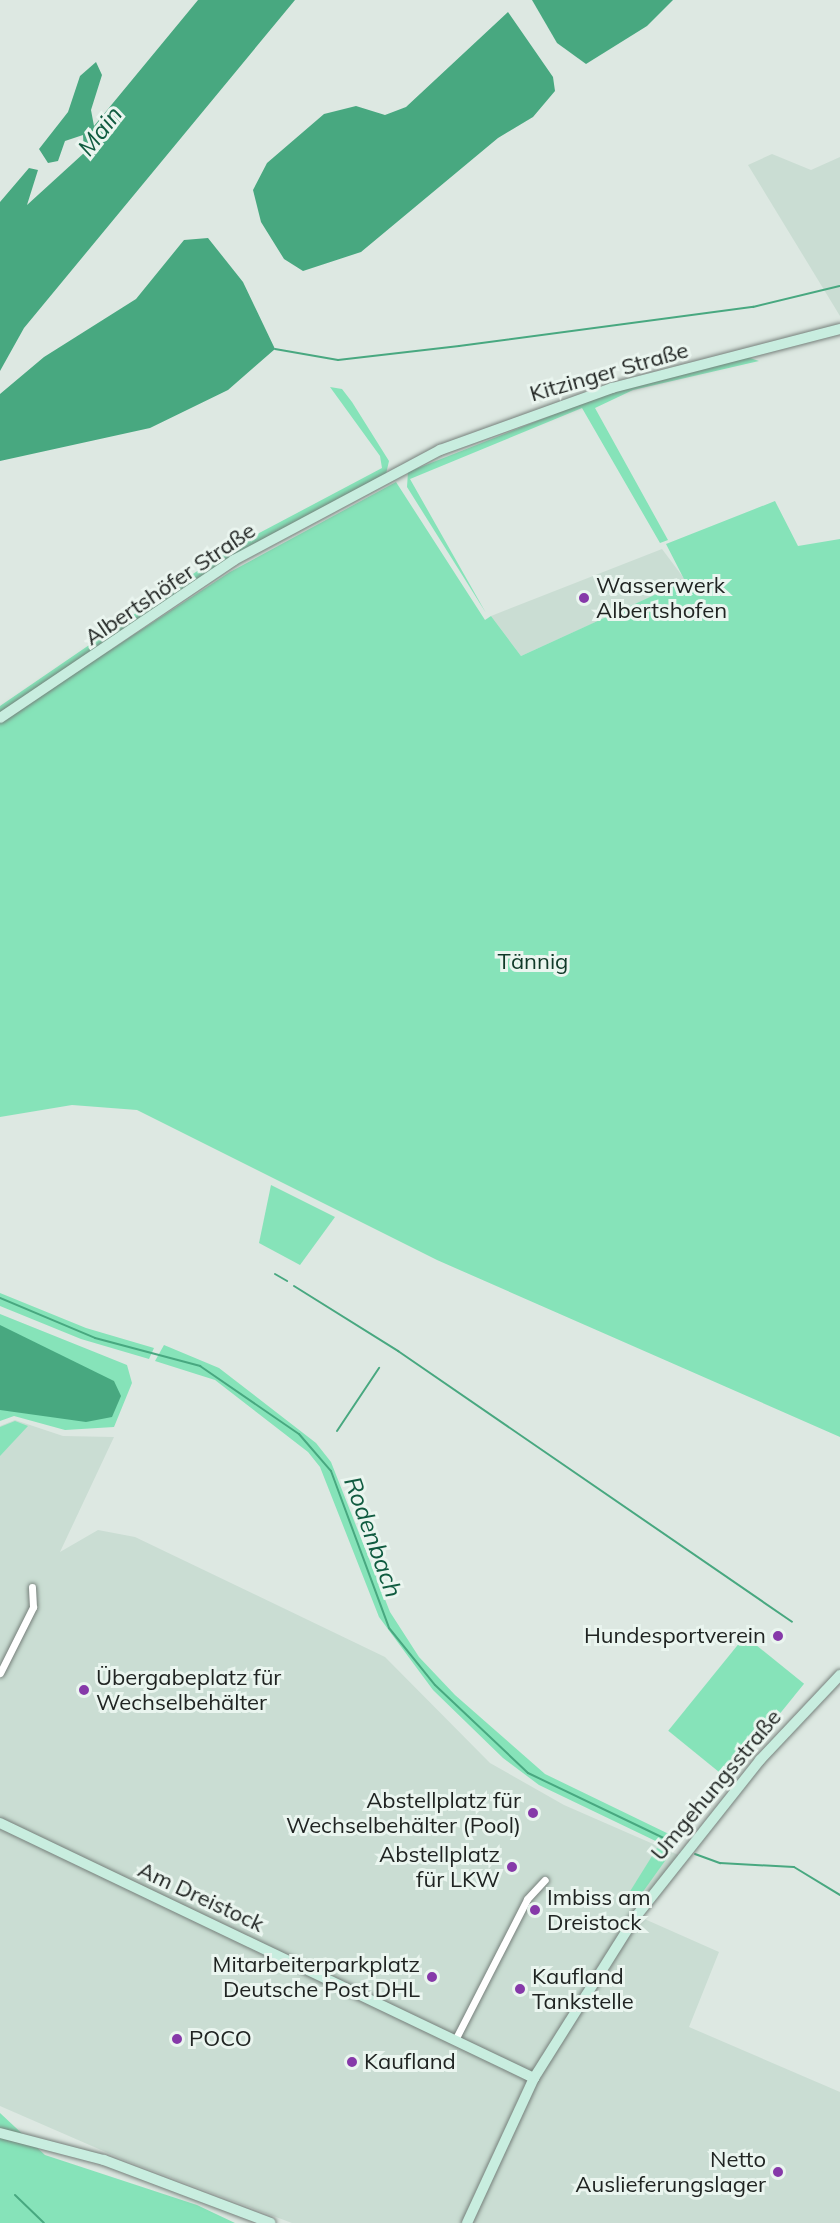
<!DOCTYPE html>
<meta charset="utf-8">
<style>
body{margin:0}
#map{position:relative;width:840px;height:2223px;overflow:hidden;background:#dde8e2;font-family:Mulish,sans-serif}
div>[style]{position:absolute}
.built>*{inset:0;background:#caddd3}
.green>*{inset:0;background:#86e3b9;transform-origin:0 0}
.water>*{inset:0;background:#48a880}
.stream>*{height:2px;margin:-1px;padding:0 1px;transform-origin:1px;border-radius:1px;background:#48a880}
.roads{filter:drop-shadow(0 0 2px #76807b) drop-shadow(0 0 2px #76807b)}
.street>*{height:7px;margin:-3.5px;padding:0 3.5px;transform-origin:3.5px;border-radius:3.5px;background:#fff}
.secondary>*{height:10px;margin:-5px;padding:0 5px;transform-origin:5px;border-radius:5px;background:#c8eddf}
.dots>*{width:16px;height:16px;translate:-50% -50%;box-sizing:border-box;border:3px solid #eaf5ef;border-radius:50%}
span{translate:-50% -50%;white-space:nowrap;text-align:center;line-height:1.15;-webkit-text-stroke:6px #eaf5ef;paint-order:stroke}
.street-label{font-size:22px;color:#202422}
.poi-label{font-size:22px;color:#202422}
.left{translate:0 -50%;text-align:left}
.right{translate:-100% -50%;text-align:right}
.park-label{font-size:22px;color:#103a29}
.water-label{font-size:24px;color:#105b40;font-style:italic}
</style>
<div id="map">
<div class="built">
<div style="clip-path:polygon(772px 154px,811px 170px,840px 157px,840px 316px,748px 165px)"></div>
<div style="clip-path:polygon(662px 549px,686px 581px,521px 656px,491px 616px)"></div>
<div style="clip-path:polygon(15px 1420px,63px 1436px,114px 1437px,60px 1552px,98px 1530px,135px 1537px,385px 1657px,490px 1763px,564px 1805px,683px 1857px,640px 1917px,719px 1952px,689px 2027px,840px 2092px,840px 2223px,292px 2223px,124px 2160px,0 2106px,0 1426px)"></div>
</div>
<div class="green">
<div style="clip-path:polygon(747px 357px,759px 361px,633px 390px,595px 408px,668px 540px,660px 543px,582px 408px,410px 479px,486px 613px,407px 487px,408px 472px,608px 393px)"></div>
<div style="clip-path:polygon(330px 387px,342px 389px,352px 402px,389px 461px,386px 474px,332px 503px,0 715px,0 706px,231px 548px,382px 468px,380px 456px)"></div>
<div style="clip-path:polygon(396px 482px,485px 620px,491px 616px,521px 656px,685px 581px,666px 544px,775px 501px,798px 546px,840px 539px,840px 1437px,437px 1260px,137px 1110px,72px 1105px,0 1117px,0 722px,230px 572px)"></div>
<div style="clip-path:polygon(271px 1185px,335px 1217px,300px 1265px,259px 1243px)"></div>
<div style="clip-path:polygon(0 1293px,86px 1328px,154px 1348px,149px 1359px,81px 1339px,0 1306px)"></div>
<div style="clip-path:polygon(0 1314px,127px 1365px,132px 1383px,114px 1427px,65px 1430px,14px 1416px,0 1421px)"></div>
<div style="clip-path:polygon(164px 1345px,219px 1368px,316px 1443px,331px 1462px,390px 1612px,419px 1657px,455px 1695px,545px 1774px,673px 1836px,666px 1846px,539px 1785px,503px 1758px,433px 1690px,379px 1617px,320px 1467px,308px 1452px,215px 1380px,155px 1361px)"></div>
<div style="clip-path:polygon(15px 1421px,28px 1426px,0 1456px,0 1427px)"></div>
<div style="left:745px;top:1636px;width:76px;height:122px;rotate:39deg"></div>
<div style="clip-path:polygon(657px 1848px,670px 1854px,637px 1900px,629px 1893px)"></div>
<div style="clip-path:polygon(0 2113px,45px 2155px,197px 2205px,235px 2223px,0 2223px)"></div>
</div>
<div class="water">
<div style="clip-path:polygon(198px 0,295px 0,24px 328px,0 371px,0 202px,29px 168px,38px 170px,27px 205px,84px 153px,83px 135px,65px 141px,58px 161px,48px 163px,39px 149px,68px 112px,80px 76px,96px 62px,102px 75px,91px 110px,94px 126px)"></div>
<div style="clip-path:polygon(532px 0,673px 0,647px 26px,586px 64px,557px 43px)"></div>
<div style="clip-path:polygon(508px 12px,553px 77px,555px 91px,533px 117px,498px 138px,361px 252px,303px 271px,284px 259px,261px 222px,253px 190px,267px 163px,324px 114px,356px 106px,385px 115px,406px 107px)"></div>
<div style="clip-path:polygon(208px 238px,243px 282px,275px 349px,228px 390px,150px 428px,0 461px,0 394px,44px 357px,136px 299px,184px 240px)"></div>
<div style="clip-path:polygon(0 1325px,114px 1381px,121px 1396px,112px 1417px,86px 1422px,0 1410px)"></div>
</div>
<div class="stream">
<div style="left:275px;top:349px;width:64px;rotate:9.9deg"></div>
<div style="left:338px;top:360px;width:122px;rotate:-6.6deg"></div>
<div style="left:459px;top:346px;width:297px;rotate:-7.6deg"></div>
<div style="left:753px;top:307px;width:89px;rotate:-13.6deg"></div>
<div style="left:275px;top:1274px;width:14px;rotate:30deg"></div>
<div style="left:294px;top:1286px;width:123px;rotate:32deg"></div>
<div style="left:398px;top:1351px;width:478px;rotate:34.5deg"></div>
<div style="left:0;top:1298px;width:103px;rotate:22.8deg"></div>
<div style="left:95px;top:1338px;width:109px;rotate:14.9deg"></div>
<div style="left:200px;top:1366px;width:120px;rotate:34.5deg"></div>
<div style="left:299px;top:1434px;width:49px;rotate:49.1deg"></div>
<div style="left:331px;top:1471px;width:167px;rotate:69.7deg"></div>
<div style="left:389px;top:1628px;width:73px;rotate:51.1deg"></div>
<div style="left:435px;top:1685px;width:128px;rotate:43.4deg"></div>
<div style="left:528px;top:1773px;width:166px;rotate:25.6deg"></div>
<div style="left:337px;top:1431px;width:76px;rotate:-56.3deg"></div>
<div style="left:695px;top:1854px;width:27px;rotate:20deg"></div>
<div style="left:720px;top:1863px;width:74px;rotate:3.1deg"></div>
<div style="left:794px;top:1867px;width:54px;rotate:31.3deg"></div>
<div style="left:15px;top:2195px;width:40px;rotate:44deg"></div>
</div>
<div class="roads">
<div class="street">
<div style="left:0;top:1673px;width:74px;rotate:-63.4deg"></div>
<div style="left:33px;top:1607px;width:20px;rotate:-93deg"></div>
<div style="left:455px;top:2040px;width:158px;rotate:-62.9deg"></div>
<div style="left:527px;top:1899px;width:26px;rotate:-47deg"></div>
</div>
<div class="secondary">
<div style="left:0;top:718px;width:282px;rotate:-34deg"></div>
<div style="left:234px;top:560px;width:234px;rotate:-28.1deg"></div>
<div style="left:440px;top:450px;width:183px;rotate:-19.8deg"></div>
<div style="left:612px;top:388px;width:236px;rotate:-14.5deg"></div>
<div style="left:0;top:1823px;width:592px;rotate:25.53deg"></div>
<div style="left:0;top:2133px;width:107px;rotate:14.6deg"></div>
<div style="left:104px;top:2160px;width:178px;rotate:20.7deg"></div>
<div style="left:467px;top:2223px;width:160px;rotate:-65.2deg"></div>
<div style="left:534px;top:2078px;width:188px;rotate:-57.8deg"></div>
<div style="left:634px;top:1919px;width:203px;rotate:-51.6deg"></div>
<div style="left:760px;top:1760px;width:117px;rotate:-46.7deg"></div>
</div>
</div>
<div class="dots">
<div style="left:584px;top:598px;background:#8639a9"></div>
<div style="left:778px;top:1636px;background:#8639a9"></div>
<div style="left:84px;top:1690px;background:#8639a9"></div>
<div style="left:533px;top:1813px;background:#8639a9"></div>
<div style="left:512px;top:1867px;background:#8639a9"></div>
<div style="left:535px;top:1910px;background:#8639a9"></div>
<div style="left:432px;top:1977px;background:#8639a9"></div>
<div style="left:520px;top:1989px;background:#8639a9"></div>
<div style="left:177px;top:2039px;background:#8639a9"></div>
<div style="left:352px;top:2062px;background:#8639a9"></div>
<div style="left:778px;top:2172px;background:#8639a9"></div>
</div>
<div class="street-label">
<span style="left:609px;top:372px;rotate:-16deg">Kitzinger Straße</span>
<span style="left:170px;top:584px;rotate:-34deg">Albertshöfer Straße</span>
<span style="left:716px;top:1785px;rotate:-50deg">Umgehungsstraße</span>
<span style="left:201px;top:1897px;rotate:25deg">Am Dreistock</span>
</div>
<div class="poi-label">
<span class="left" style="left:596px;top:598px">Wasserwerk<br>Albertshofen</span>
<span class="right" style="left:766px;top:1636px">Hundesportverein</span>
<span class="left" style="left:96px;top:1690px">Übergabeplatz für<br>Wechselbehälter</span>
<span class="right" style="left:521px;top:1813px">Abstellplatz für<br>Wechselbehälter (Pool)</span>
<span class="right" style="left:500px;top:1867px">Abstellplatz<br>für LKW</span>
<span class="left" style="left:547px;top:1910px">Imbiss am<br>Dreistock</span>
<span class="right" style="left:420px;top:1977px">Mitarbeiterparkplatz<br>Deutsche Post DHL</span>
<span class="left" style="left:532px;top:1989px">Kaufland<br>Tankstelle</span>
<span class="left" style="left:189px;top:2039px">POCO</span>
<span class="left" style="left:364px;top:2062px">Kaufland</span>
<span class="right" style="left:766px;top:2172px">Netto<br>Auslieferungslager</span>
</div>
<div class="park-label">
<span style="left:533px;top:962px">Tännig</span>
</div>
<div class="water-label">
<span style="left:100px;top:131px;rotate:-52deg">Main</span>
<span style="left:373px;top:1537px;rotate:70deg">Rodenbach</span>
</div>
</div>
